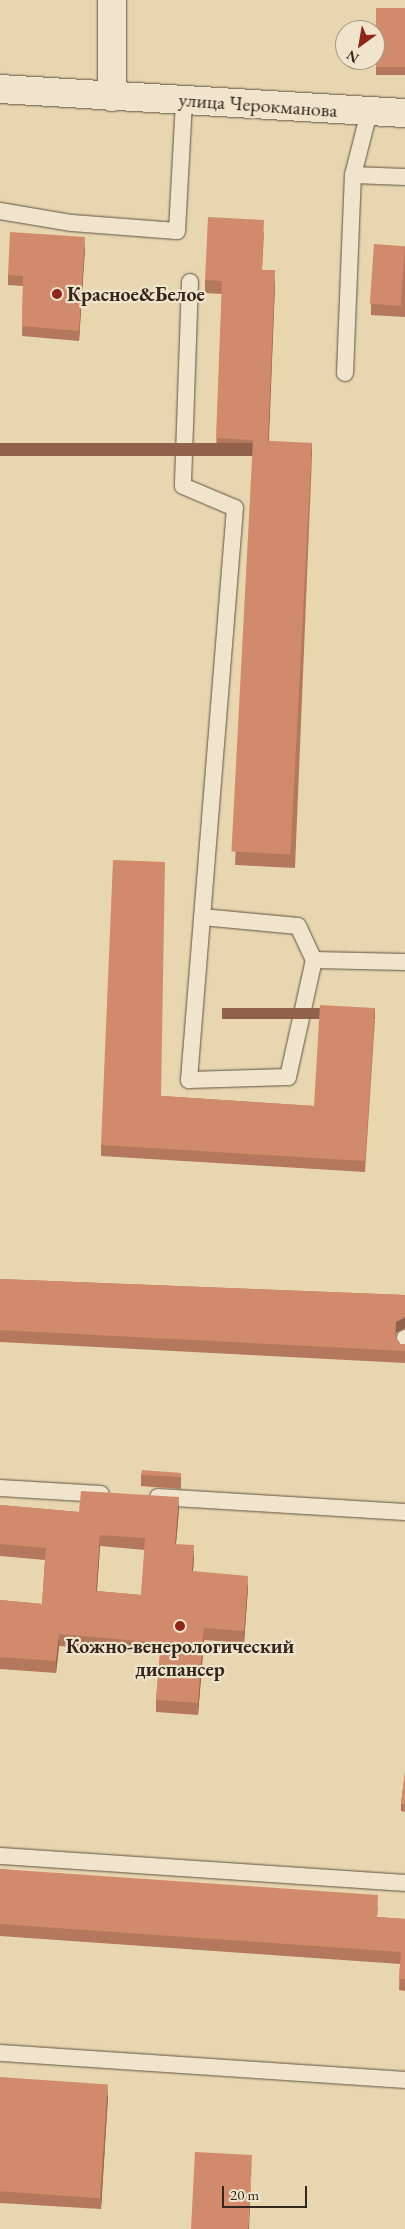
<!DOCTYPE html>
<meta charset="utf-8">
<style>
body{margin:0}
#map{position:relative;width:405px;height:2229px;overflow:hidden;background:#e8d6b0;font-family:"EB Garamond",serif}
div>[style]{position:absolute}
.roads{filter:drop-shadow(0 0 1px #605241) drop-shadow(0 0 1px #605241)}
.service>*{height:16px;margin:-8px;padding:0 8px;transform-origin:8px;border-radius:8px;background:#f0e4cc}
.minor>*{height:28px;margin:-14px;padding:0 14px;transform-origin:14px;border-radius:14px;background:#f0e4cc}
.tertiary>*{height:28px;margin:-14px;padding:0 14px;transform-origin:14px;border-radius:14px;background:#f0e4cc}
.wall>*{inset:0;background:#b4785d;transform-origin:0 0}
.shaded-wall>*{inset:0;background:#92614c;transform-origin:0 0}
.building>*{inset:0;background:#d18b6c;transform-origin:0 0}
.dots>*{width:14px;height:14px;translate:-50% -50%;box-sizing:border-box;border:2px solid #f0e4cc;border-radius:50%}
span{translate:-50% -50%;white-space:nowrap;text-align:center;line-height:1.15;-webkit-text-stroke:4.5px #f0e4cc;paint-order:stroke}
.street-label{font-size:20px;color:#33261c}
.poi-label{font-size:20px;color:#33261c;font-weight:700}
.left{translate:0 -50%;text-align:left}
.north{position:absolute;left:335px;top:20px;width:50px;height:50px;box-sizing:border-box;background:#f0e4cc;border:1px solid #a49886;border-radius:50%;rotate:212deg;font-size:14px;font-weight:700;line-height:20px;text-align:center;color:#33261c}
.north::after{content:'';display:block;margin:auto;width:18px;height:22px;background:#8f2418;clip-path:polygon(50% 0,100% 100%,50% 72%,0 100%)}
.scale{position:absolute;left:222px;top:2186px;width:85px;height:22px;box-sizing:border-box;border:2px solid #33261c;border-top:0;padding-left:6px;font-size:15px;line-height:18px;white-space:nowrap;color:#33261c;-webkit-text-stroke:4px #f0e4cc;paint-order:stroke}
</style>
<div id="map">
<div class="roads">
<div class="service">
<div style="left:353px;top:175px;width:65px;rotate:-75.7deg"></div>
<div style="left:0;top:211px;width:73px;rotate:9.5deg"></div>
<div style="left:72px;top:223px;width:105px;rotate:4.4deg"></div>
<div style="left:177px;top:231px;width:130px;rotate:-86.9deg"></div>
<div style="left:190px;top:282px;width:204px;rotate:92deg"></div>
<div style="left:183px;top:486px;width:56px;rotate:22.9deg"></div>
<div style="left:235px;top:508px;width:574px;rotate:94.6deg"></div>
<div style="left:189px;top:1080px;width:99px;rotate:-1.7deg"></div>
<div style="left:288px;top:1077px;width:120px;rotate:-77.5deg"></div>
<div style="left:314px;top:960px;width:91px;rotate:1.3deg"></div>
<div style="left:345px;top:373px;width:198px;rotate:-87.7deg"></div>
<div style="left:353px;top:175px;width:52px;rotate:2.2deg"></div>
<div style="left:202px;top:917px;width:96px;rotate:5.4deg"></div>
<div style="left:298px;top:926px;width:38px;rotate:65deg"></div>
<div style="left:405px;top:1338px;width:9px;rotate:90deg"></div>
<div style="left:0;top:1488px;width:101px;rotate:3.4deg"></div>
<div style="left:158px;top:1497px;width:247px;rotate:3.5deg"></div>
<div style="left:0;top:1856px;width:406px;rotate:3.8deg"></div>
<div style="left:0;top:2053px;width:406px;rotate:3.8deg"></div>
</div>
<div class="minor">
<div style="left:112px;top:97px;width:97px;rotate:-90deg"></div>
</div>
<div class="tertiary">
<div style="left:0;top:89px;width:406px;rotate:3.4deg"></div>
</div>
</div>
<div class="wall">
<div style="left:376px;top:8px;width:29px;height:67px"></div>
<div style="clip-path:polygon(264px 232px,262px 270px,275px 283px,269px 441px,312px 456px,295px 868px,235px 865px,253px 453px,216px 451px,222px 294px,205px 293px,205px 280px)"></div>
<div style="clip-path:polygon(405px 246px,405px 317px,371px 315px,371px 304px)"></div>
<div style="clip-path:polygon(85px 247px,79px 341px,22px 336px,23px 286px,8px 285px,8px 275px)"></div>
<div style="clip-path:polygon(375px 1019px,365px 1172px,101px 1156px,101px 1145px,162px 1096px,314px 1106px)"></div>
<div style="clip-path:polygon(0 1279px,405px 1295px,405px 1328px,396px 1333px,396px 1337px,405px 1351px,405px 1363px,0 1342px)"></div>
<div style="clip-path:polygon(181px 1473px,181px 1489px,141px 1486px,141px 1475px)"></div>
<div style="clip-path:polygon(evenodd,0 1505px,79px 1512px,179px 1509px,176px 1544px,194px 1557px,193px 1571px,248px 1587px,244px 1643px,204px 1640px,198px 1715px,156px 1712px,156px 1700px,160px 1654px,59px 1646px,56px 1673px,0 1669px,0 1600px,42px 1604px,45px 1560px,0 1556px,0 1505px,100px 1546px,145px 1550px,141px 1595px,97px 1591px,100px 1546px)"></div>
<div style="clip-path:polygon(405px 1772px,405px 1812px,401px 1811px,401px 1804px)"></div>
<div style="clip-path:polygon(0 1869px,378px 1907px,377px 1917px,405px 1919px,405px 1991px,399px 1990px,400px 1964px,0 1936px)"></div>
<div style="clip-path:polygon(0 2077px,108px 2096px,101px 2209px,0 2203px)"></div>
</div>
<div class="shaded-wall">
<div style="clip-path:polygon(85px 237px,85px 247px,79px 341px,79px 331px)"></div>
<div style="clip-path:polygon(275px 270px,275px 283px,268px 454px,268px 441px)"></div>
<div style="left:312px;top:443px;width:13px;height:412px;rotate:90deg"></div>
<div style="left:375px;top:1008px;width:11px;height:153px;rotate:90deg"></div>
<div style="clip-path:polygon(405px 1316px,405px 1328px,396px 1333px,395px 1347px,396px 1322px)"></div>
<div style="clip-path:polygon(179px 1497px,179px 1509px,175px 1555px,175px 1544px)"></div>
<div style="clip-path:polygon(100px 1535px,100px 1546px,96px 1603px,96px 1591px)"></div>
<div style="clip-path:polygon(194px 1545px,194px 1557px,192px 1583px,192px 1571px)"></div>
<div style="clip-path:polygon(248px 1576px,248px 1587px,244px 1643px,244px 1631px)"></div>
<div style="clip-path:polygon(204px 1628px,204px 1640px,198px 1715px,198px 1703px)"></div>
<div style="clip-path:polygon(59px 1634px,59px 1646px,56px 1673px,56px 1661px)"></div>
<div style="clip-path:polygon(108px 2084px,108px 2096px,101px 2209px,101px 2197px)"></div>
<div style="clip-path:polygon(252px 2155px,249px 2229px,248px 2229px)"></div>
</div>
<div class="building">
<div style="left:376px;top:8px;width:29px;height:59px"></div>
<div style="clip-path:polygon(208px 217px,264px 220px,262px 270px,275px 270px,268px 441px,216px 438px,222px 281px,205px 280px)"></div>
<div style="clip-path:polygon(10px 232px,85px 237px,79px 331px,22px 326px,23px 276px,8px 275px)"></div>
<div style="left:374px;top:244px;width:31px;height:60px;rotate:4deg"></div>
<div style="left:253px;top:440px;width:59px;height:412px;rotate:3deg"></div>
<div style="clip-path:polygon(113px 860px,165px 862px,161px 1096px,314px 1106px,320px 1005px,375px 1008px,365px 1161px,101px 1145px)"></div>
<div style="clip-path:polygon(0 1279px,405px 1295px,405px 1317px,396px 1322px,395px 1336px,400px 1344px,405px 1344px,405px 1351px,0 1330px)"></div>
<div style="clip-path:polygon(142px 1470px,181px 1473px,181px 1477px,141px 1475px)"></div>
<div style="clip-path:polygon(evenodd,81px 1491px,179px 1497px,175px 1544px,194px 1545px,192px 1571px,248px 1576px,244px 1631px,204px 1628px,198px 1703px,156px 1700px,161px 1643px,59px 1634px,56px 1661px,0 1657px,0 1600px,42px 1604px,46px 1548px,0 1544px,0 1505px,79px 1512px,81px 1491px,100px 1535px,145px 1538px,141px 1595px,96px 1591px,100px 1535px)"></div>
<div style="clip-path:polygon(405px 1772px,405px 1804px,401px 1804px)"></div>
<div style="clip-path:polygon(0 1869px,378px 1895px,377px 1917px,405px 1919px,405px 1979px,399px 1979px,401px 1952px,0 1924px)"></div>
<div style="left:0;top:2077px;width:108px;height:114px;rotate:4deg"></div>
<div style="left:195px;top:2152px;width:57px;height:77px;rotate:3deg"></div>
</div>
<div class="dots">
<div style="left:57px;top:294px;background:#8f2418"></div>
<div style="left:180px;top:1626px;background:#8f2418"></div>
</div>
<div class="street-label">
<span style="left:258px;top:105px;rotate:4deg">улица Черокманова</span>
</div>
<div class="poi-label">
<span class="left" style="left:67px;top:294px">Красное&amp;Белое</span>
<span style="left:180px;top:1658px">Кожно-венерологический<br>диспансер</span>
</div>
<div class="north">N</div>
<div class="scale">20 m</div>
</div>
